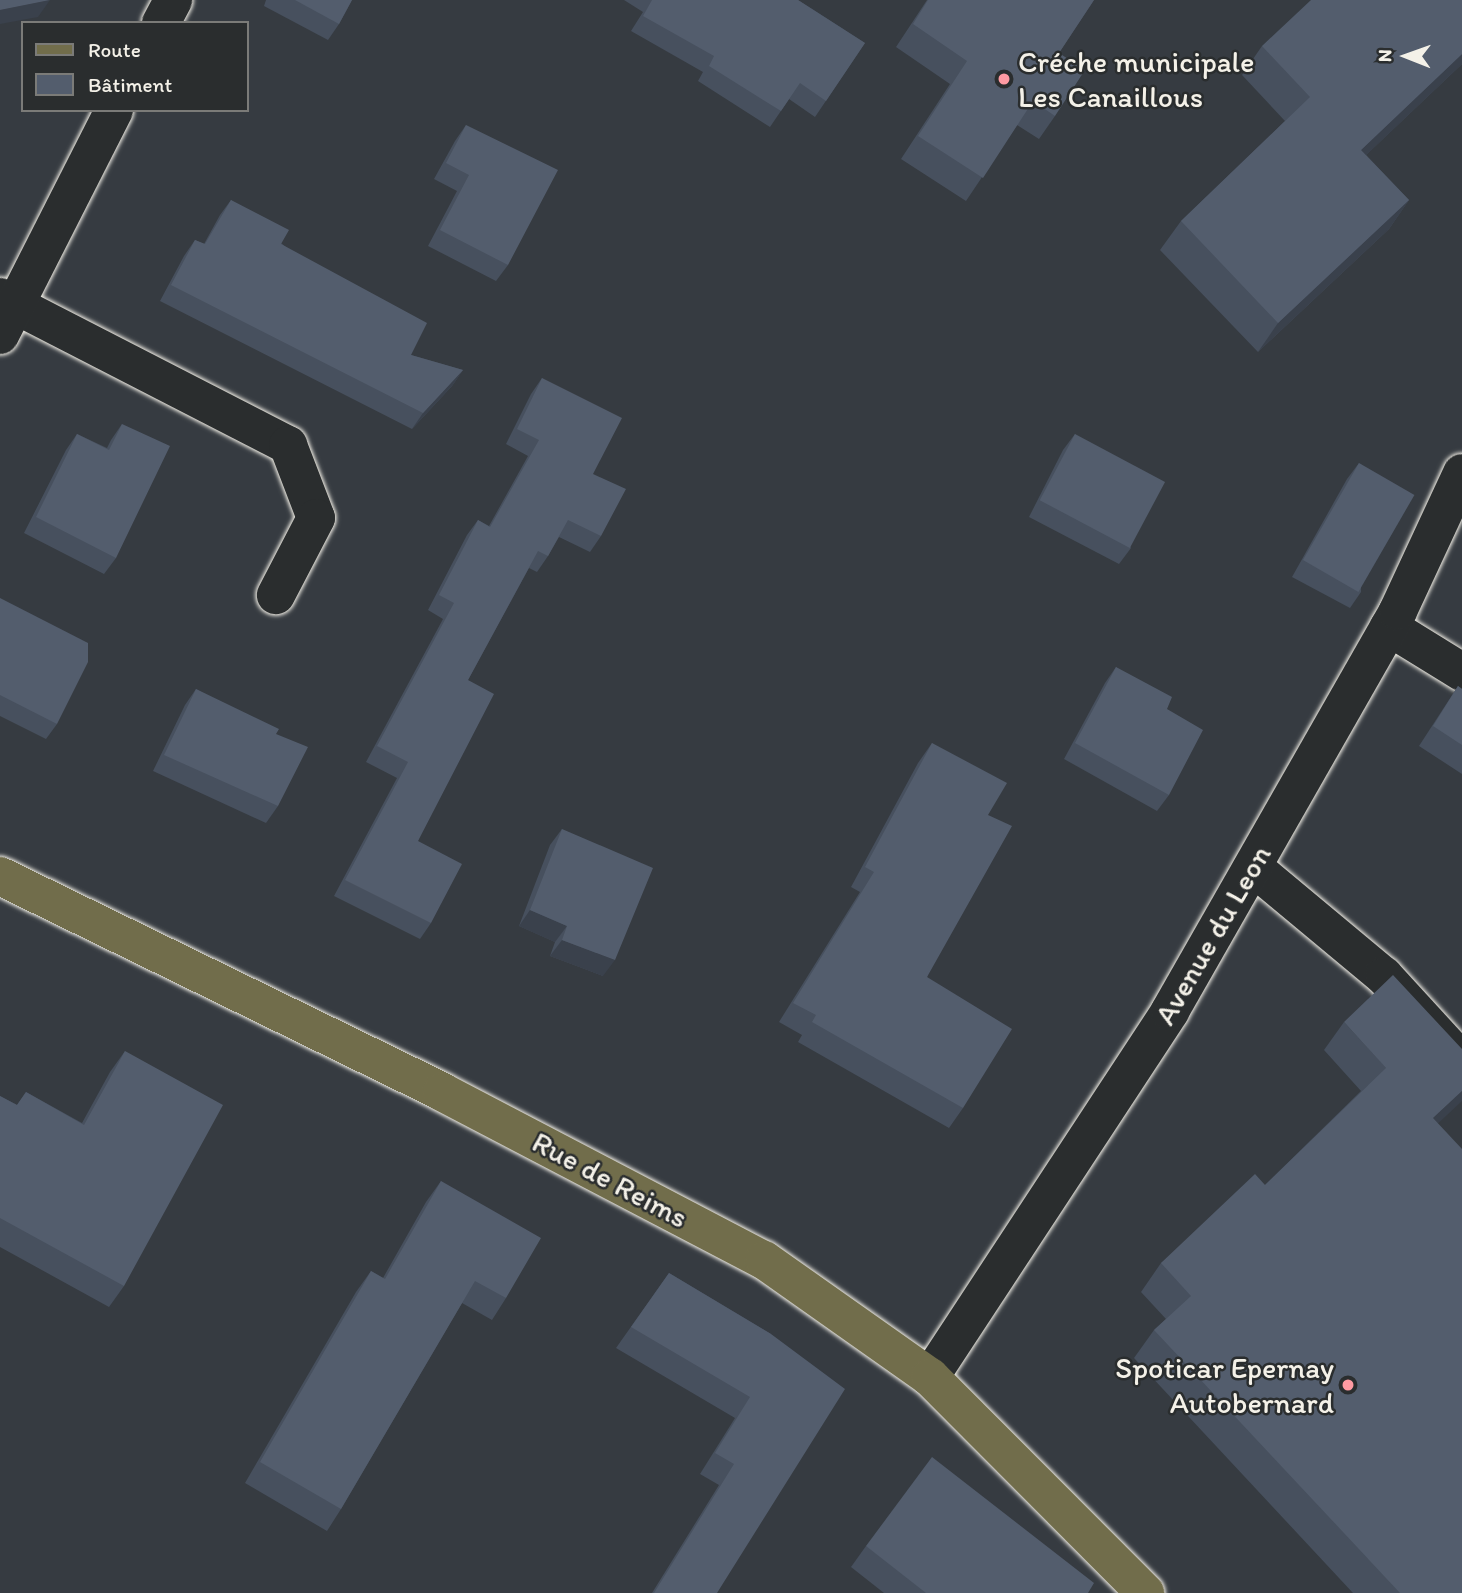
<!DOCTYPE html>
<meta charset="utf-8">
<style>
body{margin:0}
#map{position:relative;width:1462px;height:1593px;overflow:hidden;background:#363b41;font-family:Itim,sans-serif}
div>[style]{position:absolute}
.roads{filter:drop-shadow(0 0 2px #f4f1e8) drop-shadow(0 0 2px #f4f1e8)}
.minor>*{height:38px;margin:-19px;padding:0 19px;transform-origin:19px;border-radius:19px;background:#2a2d2e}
.major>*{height:38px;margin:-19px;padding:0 19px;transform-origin:19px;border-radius:19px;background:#716d4b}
.wall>*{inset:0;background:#47505e}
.shaded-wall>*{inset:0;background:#3a414c}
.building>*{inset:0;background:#535d6d;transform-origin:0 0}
.dots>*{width:19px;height:19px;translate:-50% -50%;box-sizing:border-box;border:4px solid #2a2d2e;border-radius:50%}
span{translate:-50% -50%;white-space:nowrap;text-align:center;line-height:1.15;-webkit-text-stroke:5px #2a2d2e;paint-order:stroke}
.poi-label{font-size:30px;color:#f4f1e8}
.left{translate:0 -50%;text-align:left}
.right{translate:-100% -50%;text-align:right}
.street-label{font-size:30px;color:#f4f1e8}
.legend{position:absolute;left:21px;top:21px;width:228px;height:91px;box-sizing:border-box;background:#2a2d2e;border:2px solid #7b7b78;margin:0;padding:9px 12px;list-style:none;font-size:21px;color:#f4f1e8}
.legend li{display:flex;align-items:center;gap:14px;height:35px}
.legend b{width:35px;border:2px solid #7b7b78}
.north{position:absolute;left:1371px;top:21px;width:70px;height:70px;-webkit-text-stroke:5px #2a2d2e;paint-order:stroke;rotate:271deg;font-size:19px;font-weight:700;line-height:28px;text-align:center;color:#f4f1e8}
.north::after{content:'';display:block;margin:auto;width:24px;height:32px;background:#f4f1e8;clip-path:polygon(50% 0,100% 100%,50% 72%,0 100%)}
</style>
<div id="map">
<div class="roads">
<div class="minor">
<div style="left:161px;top:23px;width:26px;rotate:-62deg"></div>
<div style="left:0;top:297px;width:324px;rotate:27.2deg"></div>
<div style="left:288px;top:445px;width:78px;rotate:69deg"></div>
<div style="left:316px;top:518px;width:87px;rotate:117.5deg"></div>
<div style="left:0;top:335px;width:252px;rotate:-63.1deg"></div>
<div style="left:1389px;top:627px;width:86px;rotate:31.7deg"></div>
<div style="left:1253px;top:867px;width:170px;rotate:39.8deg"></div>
<div style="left:1384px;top:976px;width:115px;rotate:47.5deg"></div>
<div style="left:930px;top:1377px;width:438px;rotate:-56.7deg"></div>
<div style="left:1170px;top:1011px;width:460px;rotate:-60.3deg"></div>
<div style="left:1398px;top:611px;width:152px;rotate:-65.1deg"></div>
</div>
<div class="major">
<div style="left:0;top:876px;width:492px;rotate:26deg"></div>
<div style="left:442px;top:1092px;width:363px;rotate:27.6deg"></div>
<div style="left:764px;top:1260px;width:203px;rotate:35.2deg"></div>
<div style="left:930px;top:1377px;width:305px;rotate:45.1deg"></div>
</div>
</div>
<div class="wall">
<div style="clip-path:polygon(266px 0,352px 0,339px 24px,328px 40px,264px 6px)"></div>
<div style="clip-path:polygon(624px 0,798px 0,865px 43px,815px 117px,789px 99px,770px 127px,698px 81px,703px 72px,631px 31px,643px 12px)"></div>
<div style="clip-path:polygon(927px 0,1094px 0,1059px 53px,1055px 116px,1039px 139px,1017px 125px,966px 201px,901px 159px,950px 84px,896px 47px)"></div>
<div style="clip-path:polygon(1462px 0,1462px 64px,1366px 155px,1409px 200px,1389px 229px,1258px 352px,1160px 250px,1181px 221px,1285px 121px,1242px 75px,1262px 46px)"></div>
<div style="clip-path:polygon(466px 125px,508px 265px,496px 281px,428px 246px,457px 191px,434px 179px,455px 141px)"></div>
<div style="clip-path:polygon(231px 200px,411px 355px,463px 370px,452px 386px,412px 429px,160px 301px,184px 256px,195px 240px,204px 244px,220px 215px)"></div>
<div style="clip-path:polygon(542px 378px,593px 474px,601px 536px,590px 552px,559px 537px,548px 556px,537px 572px,529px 568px,468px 680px,418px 841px,431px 923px,420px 939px,334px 896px,397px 778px,366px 762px,443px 619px,428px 610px,467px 535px,478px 520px,489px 526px,528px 456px,506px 444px,531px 394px)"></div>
<div style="clip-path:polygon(122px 424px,116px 558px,104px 574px,24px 533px,66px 450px,77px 434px,107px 448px,111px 440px)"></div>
<div style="clip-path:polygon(1075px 434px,1131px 548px,1119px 564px,1029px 517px,1063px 450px)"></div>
<div style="clip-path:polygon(1359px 463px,1361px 592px,1350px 608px,1292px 577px,1347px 479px)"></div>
<div style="clip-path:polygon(0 598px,57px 724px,46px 739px,0 716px)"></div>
<div style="clip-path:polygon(1116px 667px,1167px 709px,1169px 795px,1157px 811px,1064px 759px,1105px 683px)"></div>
<div style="clip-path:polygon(1458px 686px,1462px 689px,1462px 774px,1419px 746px)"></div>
<div style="clip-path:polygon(196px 689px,276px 734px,278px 806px,266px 823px,153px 771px,185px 705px)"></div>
<div style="clip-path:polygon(932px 743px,988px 815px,927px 977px,963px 1108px,949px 1128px,798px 1042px,802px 1035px,779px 1022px,860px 892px,851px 887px,918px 763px)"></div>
<div style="clip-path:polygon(562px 829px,603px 976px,550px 956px,555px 942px,519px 926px,550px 845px)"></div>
<div style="clip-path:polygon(1344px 1022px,1438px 1124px,1462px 1593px,1353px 1593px,1134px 1358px,1154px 1330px,1166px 1319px,1141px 1292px,1161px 1263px,1265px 1185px,1361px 1091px,1324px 1050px)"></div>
<div style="clip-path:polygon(125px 1051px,124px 1286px,109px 1307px,0 1247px,0 1096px,17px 1105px,26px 1092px,82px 1123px,110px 1072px)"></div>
<div style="clip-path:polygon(441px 1181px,506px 1298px,492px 1320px,462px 1303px,341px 1509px,327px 1531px,245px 1483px,356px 1292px,371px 1271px,383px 1278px,426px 1202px)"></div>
<div style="clip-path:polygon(669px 1273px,771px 1334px,717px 1593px,652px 1593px,719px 1485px,700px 1474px,735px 1418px,616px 1348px)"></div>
<div style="clip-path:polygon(866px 1546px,1088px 1593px,884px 1593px,851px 1567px)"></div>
</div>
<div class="shaded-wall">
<div style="clip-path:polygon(50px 0,38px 17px,0 24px,0 10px)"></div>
<div style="clip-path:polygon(1462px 54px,1462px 64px,1341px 179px,1361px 150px)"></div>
<div style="clip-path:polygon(1409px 200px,1389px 229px,1258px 352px,1278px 323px)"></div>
<div style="clip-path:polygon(463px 370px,452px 386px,412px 429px,423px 413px)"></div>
<div style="clip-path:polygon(530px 910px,567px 926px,555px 942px,519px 926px)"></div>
<div style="clip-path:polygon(562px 940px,615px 960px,603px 976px,550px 956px)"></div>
<div style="clip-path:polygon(1462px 1091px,1462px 1101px,1413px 1147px,1433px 1118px)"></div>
</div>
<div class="building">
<div style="clip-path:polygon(0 0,50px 0,0 10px)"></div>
<div style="clip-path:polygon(295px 0,352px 0,339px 24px)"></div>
<div style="clip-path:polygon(652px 0,798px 0,865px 43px,826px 101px,800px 83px,781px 111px,709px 66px,714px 56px,643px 16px)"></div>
<div style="clip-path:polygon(928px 0,1094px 0,1059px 53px,1085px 70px,1055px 116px,1033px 101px,983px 178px,918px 136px,967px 61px,913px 24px)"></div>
<div style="clip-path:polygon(1311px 0,1462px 0,1462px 54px,1361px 150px,1409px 200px,1278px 323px,1181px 221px,1310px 97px,1262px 46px)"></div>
<div style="clip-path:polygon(466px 125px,558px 170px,508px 265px,440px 230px,469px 175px,446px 163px)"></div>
<div style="clip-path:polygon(231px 200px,289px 230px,281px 244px,427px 323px,411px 355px,463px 370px,423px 413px,171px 285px,195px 240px,205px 244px)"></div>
<div style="clip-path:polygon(542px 378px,622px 418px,593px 474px,626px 489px,601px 536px,568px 520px,548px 556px,538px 551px,468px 680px,494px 694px,418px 841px,462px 864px,431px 923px,345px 880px,408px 762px,377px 746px,454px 603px,439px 595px,478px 520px,490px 527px,539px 440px,517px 429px)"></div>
<div style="clip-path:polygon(122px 424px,170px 446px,116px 558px,36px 517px,77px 434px,109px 450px)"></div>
<div style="left:1075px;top:434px;width:102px;height:75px;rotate:28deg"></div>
<div style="left:1359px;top:463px;width:64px;height:112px;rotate:30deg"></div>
<div style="clip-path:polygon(0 598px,88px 643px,88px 662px,57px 724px,0 695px)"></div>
<div style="clip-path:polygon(1116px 667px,1172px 697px,1167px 709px,1203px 730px,1169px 795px,1075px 743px)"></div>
<div style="clip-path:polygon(1458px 686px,1462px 689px,1462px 745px,1433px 726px)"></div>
<div style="clip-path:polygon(196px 689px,279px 729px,276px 734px,308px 747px,278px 806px,164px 755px)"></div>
<div style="clip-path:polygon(932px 743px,1007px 783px,988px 815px,1012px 826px,927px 977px,1012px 1029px,963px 1108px,812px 1022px,816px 1015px,793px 1003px,874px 872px,865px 867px)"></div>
<div style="clip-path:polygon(562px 829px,653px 868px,615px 960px,562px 940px,567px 926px,530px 910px)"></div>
<div style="clip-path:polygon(1393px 975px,1462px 1049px,1462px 1091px,1433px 1118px,1462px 1149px,1462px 1593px,1400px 1593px,1154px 1330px,1191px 1296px,1161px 1263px,1255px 1174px,1265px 1185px,1386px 1068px,1344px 1022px)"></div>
<div style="clip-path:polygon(125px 1051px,223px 1105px,124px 1286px,0 1218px,0 1096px,17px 1105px,26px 1092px,84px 1125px)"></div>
<div style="clip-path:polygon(441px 1181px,541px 1238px,506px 1298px,475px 1281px,341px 1509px,260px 1462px,371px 1271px,385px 1279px)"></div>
<div style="clip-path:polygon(669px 1273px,771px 1334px,845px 1389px,717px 1593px,654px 1593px,734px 1464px,715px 1453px,750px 1397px,631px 1327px)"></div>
<div style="clip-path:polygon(932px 1457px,1094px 1583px,1088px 1593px,926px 1593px,866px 1546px)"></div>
</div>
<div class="dots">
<div style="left:1004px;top:79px;background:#ff9aa2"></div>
<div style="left:1348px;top:1385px;background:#ff9aa2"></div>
</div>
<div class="poi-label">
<span class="left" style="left:1018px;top:79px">Créche municipale<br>Les Canaillous</span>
<span class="right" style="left:1334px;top:1385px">Spoticar Epernay<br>Autobernard</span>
</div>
<div class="street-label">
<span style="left:1213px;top:935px;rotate:-60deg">Avenue du Leon</span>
<span style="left:610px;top:1180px;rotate:28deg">Rue de Reims</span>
</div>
<ul class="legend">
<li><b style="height:9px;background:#716d4b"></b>Route</li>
<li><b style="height:19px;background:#535d6d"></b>Bâtiment</li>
</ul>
<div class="north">N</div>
</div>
